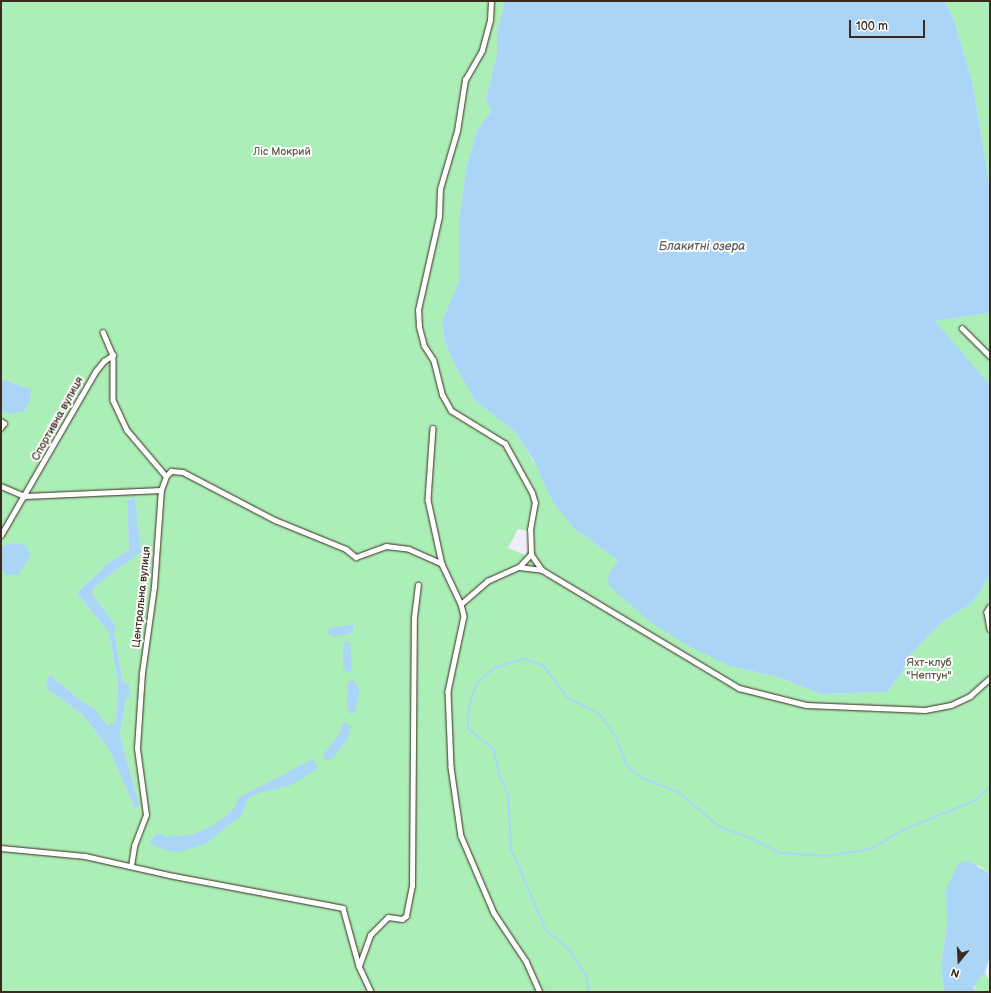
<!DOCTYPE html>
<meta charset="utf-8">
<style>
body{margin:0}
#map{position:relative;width:991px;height:993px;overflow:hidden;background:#eeeef8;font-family:"Balsamiq Sans",sans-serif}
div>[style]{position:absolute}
.green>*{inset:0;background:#aceeb7}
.water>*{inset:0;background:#abd5f6}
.stream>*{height:1.5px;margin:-0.75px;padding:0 0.75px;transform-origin:0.75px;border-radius:0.75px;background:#abd5f6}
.roads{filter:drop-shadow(0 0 1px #3b2a1e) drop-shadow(0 0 1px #3b2a1e)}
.street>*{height:4.5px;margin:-2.25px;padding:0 2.25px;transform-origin:2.25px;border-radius:2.25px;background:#fff}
span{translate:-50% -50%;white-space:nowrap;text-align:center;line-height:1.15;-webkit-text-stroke:4px #fff;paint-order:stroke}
.park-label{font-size:11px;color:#575b44}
.street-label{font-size:11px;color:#3b2a1e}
.water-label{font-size:12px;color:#5d5d5f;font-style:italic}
.frame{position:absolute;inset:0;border:2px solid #3b2a1e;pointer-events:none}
.north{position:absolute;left:939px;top:941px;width:40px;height:40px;-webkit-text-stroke:3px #fff;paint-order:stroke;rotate:198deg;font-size:11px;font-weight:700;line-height:16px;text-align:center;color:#3b2a1e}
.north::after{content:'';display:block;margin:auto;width:14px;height:18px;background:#3b2a1e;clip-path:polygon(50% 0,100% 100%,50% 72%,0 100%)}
.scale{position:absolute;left:849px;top:20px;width:76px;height:18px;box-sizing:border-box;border:2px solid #3b2a1e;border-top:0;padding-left:5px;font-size:12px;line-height:14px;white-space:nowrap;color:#3b2a1e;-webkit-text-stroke:3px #fff;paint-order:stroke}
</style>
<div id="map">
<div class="green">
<div style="clip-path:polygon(evenodd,1px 1px,505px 1px,497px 33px,497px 54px,486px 99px,491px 111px,477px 130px,466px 169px,459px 219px,459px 280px,442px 322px,445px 342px,455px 366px,475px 400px,516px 433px,575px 529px,618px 560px,608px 575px,730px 666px,778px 677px,821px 694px,887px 692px,902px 673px,909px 656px,942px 622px,972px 603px,990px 576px,990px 874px,978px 865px,947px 889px,947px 926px,941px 963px,944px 992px,1px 992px,1px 568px,11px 543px,1px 547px,1px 411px,9px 414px,31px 389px,1px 379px,1px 1px,135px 497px,141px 552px,94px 587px,92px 594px,117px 627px,114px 632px,123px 684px,129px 685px,130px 697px,126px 698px,120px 735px,139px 805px,135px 809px,109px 749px,83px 715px,46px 688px,49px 674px,80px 700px,94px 708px,108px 726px,116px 722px,118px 683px,109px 633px,77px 593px,108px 563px,129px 550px,127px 501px,135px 497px,1px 1px,518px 529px,528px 531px,528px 550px,525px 555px,508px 548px,518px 529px)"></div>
<div style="clip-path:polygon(945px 1px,990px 1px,990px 190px,973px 85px,955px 23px)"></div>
<div style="clip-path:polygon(990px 313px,990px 385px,934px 321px)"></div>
<div style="clip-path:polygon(985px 972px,990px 982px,990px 992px,976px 992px,974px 984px)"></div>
</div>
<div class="water">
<div style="clip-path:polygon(505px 1px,945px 1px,955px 23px,973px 85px,990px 190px,990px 313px,935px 321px,990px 385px,990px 576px,972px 603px,942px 622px,909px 656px,902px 673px,887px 692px,821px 694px,778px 677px,730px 666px,689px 646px,650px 622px,609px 586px,608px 575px,618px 560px,575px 529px,553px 502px,534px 461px,516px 433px,475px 400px,455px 366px,445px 342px,442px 322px,459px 280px,459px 219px,466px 169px,477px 130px,491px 111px,486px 99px,497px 54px,497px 33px)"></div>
<div style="clip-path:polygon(1px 379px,31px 389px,30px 400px,24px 411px,9px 414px,1px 411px)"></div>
<div style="clip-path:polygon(135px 497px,141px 552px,94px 587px,92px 594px,117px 627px,114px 632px,123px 683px,129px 685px,131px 697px,126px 698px,120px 735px,139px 805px,135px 809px,109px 749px,83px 715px,46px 688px,49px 674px,80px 700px,94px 708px,108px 726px,116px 721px,118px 683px,109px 633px,77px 593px,108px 563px,129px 550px,127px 501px)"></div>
<div style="clip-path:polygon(11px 543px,25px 545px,31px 554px,19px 574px,6px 575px,1px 568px,1px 547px)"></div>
<div style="clip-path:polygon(353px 625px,353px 632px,347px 634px,333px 637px,328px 633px,329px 628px,333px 627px)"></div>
<div style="clip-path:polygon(348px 641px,350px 643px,352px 666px,351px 672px,348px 672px,343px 669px,343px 653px,344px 643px)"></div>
<div style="clip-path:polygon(353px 679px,358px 686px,359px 695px,355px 712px,350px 714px,347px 708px,348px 683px)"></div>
<div style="clip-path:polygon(343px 721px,351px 727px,348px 739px,331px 760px,325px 760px,323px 755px,340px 733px)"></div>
<div style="clip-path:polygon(313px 759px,318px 769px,291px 785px,259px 793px,248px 798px,242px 815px,205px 844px,179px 852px,164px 850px,149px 843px,157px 833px,167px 837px,192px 835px,214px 825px,235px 808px,238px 798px)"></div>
<div style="clip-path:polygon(968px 861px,990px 874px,990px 956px,985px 972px,973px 987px,976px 992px,944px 992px,941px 963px,947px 926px,946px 889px,959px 863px)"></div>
</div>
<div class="stream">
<div style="left:589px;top:992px;width:15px;rotate:-98deg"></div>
<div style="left:587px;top:977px;width:31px;rotate:-123deg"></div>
<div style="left:570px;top:951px;width:33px;rotate:-139deg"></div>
<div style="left:545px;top:929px;width:87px;rotate:-113deg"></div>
<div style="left:511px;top:849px;width:54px;rotate:-93.2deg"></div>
<div style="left:508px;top:795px;width:20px;rotate:-114deg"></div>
<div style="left:500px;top:777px;width:28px;rotate:-103deg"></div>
<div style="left:494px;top:750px;width:33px;rotate:-141deg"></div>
<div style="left:468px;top:729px;width:23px;rotate:-88deg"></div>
<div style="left:469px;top:706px;width:24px;rotate:-71deg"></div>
<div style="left:477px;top:683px;width:23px;rotate:-41deg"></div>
<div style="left:494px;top:668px;width:31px;rotate:-17deg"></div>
<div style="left:524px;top:659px;width:20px;rotate:18deg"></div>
<div style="left:543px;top:665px;width:41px;rotate:52.9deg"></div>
<div style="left:568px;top:698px;width:34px;rotate:26deg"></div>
<div style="left:599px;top:713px;width:29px;rotate:54deg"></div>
<div style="left:616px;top:736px;width:31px;rotate:69deg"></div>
<div style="left:627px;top:765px;width:20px;rotate:41deg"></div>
<div style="left:642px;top:778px;width:40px;rotate:21deg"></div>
<div style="left:679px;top:792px;width:54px;rotate:40.5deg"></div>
<div style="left:720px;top:827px;width:35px;rotate:20deg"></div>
<div style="left:753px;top:839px;width:30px;rotate:27deg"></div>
<div style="left:780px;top:853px;width:47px;rotate:3.7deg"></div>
<div style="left:827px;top:856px;width:45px;rotate:-9deg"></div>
<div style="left:871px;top:849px;width:37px;rotate:-31deg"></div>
<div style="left:903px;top:830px;width:79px;rotate:-22.3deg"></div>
<div style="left:976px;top:800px;width:19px;rotate:-43deg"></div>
</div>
<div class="roads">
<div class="street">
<div style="left:962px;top:328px;width:40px;rotate:45deg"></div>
<div style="left:103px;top:332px;width:25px;rotate:67deg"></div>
<div style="left:113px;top:355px;width:45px;rotate:90deg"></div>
<div style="left:113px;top:400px;width:33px;rotate:65deg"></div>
<div style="left:127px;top:430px;width:60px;rotate:49.7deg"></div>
<div style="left:1px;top:421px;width:4px;rotate:34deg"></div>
<div style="left:4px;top:423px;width:6px;rotate:121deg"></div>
<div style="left:433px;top:428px;width:72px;rotate:94deg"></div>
<div style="left:428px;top:500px;width:66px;rotate:77.7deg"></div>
<div style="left:442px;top:564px;width:44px;rotate:64.6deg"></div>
<div style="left:461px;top:604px;width:12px;rotate:76deg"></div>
<div style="left:464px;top:616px;width:77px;rotate:102deg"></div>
<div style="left:448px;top:691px;width:76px;rotate:87.7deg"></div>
<div style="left:451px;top:767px;width:70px;rotate:81.8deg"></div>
<div style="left:461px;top:836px;width:84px;rotate:66.8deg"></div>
<div style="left:494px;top:913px;width:58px;rotate:56.3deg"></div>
<div style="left:526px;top:961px;width:34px;rotate:66deg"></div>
<div style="left:1px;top:486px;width:26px;rotate:23deg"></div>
<div style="left:25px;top:496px;width:136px;rotate:-2.5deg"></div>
<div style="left:1px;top:535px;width:188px;rotate:-60deg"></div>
<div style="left:95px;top:372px;width:14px;rotate:-51deg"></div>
<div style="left:104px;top:361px;width:11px;rotate:-34deg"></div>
<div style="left:531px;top:554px;width:19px;rotate:55deg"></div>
<div style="left:519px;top:567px;width:23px;rotate:7deg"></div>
<div style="left:542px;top:570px;width:230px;rotate:30.9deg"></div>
<div style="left:739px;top:688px;width:69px;rotate:14.2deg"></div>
<div style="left:806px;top:705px;width:119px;rotate:2.4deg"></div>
<div style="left:925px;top:710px;width:26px;rotate:-11deg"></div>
<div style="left:951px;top:705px;width:21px;rotate:-25deg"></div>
<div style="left:970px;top:696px;width:27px;rotate:-42deg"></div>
<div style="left:461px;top:604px;width:35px;rotate:-41deg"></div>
<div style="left:487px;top:581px;width:35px;rotate:-24deg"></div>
<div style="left:519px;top:567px;width:18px;rotate:-47deg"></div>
<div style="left:531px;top:554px;width:24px;rotate:-92deg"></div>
<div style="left:530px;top:530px;width:27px;rotate:-80deg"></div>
<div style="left:535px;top:503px;width:10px;rotate:-107deg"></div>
<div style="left:532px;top:493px;width:56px;rotate:-118.9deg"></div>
<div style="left:505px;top:444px;width:63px;rotate:-148.6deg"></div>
<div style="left:451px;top:411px;width:18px;rotate:-119deg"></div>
<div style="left:442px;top:395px;width:36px;rotate:-104deg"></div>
<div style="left:433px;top:360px;width:17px;rotate:-123deg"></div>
<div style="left:424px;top:346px;width:20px;rotate:-105deg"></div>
<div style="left:419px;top:327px;width:17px;rotate:-93deg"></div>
<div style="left:418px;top:310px;width:95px;rotate:-77.3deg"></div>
<div style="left:439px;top:217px;width:28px;rotate:-88deg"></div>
<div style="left:440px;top:189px;width:60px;rotate:-73.7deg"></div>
<div style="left:457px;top:131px;width:52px;rotate:-81.1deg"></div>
<div style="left:465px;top:80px;width:34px;rotate:-60deg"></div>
<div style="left:482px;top:50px;width:31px;rotate:-75deg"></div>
<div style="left:490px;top:20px;width:19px;rotate:-87deg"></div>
<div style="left:990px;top:607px;width:6px;rotate:121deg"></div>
<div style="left:987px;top:612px;width:17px;rotate:80deg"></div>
<div style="left:1px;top:848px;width:84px;rotate:5.4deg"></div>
<div style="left:85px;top:856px;width:91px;rotate:12.7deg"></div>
<div style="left:174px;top:876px;width:172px;rotate:10.7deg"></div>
<div style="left:343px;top:908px;width:60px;rotate:74.6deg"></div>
<div style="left:359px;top:966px;width:29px;rotate:65deg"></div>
<div style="left:131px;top:866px;width:20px;rotate:-81deg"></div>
<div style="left:134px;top:846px;width:33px;rotate:-69deg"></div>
<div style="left:146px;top:815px;width:68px;rotate:-97.7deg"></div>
<div style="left:137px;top:748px;width:75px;rotate:-86.2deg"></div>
<div style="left:142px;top:673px;width:87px;rotate:-82.1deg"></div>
<div style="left:154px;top:587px;width:97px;rotate:-85.9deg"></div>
<div style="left:161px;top:490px;width:15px;rotate:-70deg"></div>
<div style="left:166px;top:476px;width:7px;rotate:-45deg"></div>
<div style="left:171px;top:471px;width:12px;rotate:5deg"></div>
<div style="left:183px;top:472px;width:104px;rotate:27.6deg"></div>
<div style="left:275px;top:520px;width:77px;rotate:22.2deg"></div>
<div style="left:346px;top:549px;width:13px;rotate:39deg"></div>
<div style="left:356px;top:557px;width:32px;rotate:-20deg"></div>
<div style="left:386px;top:546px;width:23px;rotate:7deg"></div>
<div style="left:409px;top:549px;width:36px;rotate:24deg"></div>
<div style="left:359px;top:966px;width:33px;rotate:-70deg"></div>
<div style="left:370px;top:935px;width:25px;rotate:-45deg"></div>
<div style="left:388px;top:917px;width:14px;rotate:8deg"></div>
<div style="left:402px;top:919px;width:5px;rotate:-37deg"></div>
<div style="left:406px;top:916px;width:31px;rotate:-79deg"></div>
<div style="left:412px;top:886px;width:269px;rotate:-89.6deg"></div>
<div style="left:414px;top:617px;width:32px;rotate:-83deg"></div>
</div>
</div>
<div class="park-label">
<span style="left:282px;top:152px">Ліс Мокрий</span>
<span style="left:929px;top:670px">Яхт-клуб<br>"Нептун"</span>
</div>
<div class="street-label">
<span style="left:58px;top:419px;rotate:-61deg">Спортивна вулиця</span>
<span style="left:142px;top:597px;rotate:-84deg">Центральна вулиця</span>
</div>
<div class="water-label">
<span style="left:702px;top:247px">Блакитні озера</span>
</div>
<div class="frame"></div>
<div class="north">N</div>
<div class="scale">100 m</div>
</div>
